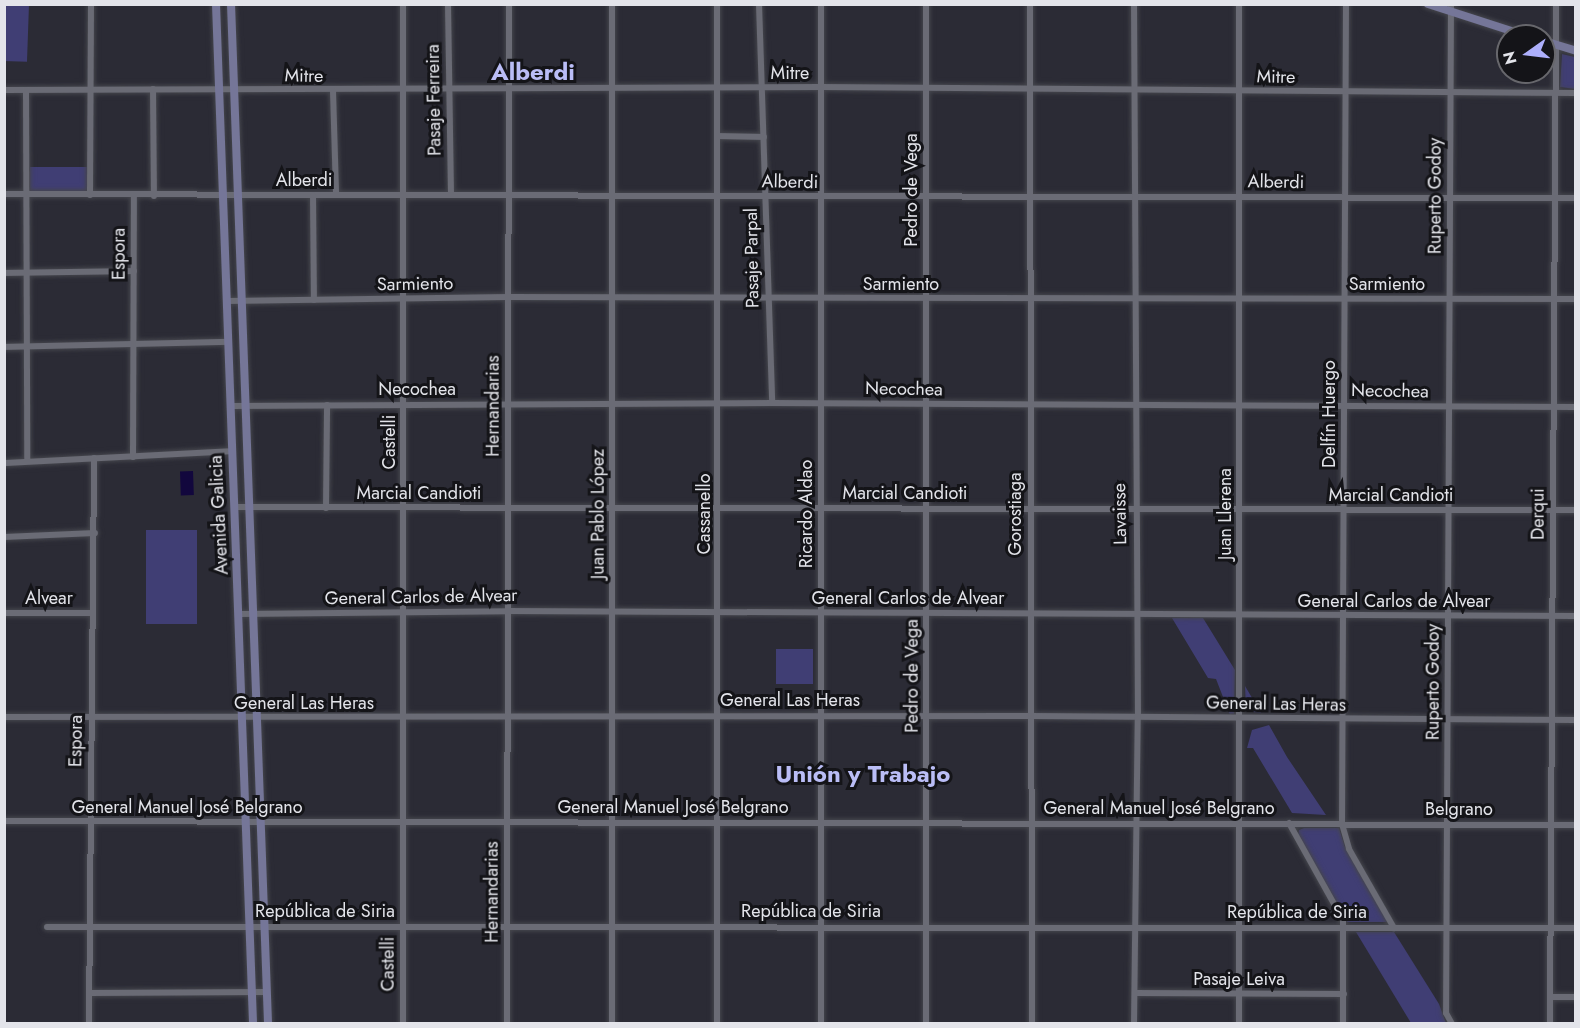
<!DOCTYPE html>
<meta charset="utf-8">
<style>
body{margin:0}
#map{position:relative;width:1580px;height:1028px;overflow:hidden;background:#2b2b35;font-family:Jost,sans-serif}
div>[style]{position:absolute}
.green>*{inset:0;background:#403e74;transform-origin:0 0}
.water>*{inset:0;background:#12073d;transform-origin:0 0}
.roads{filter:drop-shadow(0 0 2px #45464d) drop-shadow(0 0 2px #45464d)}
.street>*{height:6px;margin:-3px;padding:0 3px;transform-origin:3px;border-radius:3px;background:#6a6b75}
.secondary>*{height:8px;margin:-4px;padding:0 4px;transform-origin:4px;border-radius:4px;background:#757698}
span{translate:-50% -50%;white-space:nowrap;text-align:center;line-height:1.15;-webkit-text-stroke:6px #141418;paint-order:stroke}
.street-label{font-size:18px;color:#e3e4ea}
.district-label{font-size:24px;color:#babdf6;font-weight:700}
.frame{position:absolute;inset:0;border:6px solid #e3e4ea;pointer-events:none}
.north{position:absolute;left:1496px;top:24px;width:60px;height:60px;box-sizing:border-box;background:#141418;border:2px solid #67676c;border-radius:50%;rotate:256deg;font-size:16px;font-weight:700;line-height:24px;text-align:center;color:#e3e4ea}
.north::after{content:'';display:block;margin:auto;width:21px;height:27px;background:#adaffb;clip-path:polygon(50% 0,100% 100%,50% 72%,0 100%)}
</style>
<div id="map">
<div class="green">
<div style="left:5px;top:4px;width:24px;height:57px;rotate:2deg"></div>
<div style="clip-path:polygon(1562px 54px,1575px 57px,1575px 89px,1560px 87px)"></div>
<div style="left:30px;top:167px;width:57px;height:24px"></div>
<div style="left:146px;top:530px;width:51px;height:94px"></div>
<div style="clip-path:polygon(1172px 618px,1203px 618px,1235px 670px,1234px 714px,1230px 715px,1216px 679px,1208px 678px)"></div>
<div style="left:776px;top:649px;width:37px;height:35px"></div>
<div style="clip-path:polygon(1245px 686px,1261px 713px,1246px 711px)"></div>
<div style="clip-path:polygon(1269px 725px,1287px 757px,1326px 815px,1292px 813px,1253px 748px,1247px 748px,1252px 730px)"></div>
<div style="clip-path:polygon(1339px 828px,1346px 850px,1389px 922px,1347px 922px,1298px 836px,1299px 830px,1304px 828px)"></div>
<div style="clip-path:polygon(1356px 932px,1394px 932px,1439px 1004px,1446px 1023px,1411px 1023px)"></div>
</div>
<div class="water">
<div style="left:193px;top:471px;width:24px;height:13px;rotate:88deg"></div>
</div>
<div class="roads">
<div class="street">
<div style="left:448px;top:4px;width:190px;rotate:89.1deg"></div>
<div style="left:759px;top:4px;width:399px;rotate:88.1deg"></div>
<div style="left:926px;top:4px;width:1020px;rotate:90deg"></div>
<div style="left:1030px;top:4px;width:1020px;rotate:89.89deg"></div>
<div style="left:1346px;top:4px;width:820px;rotate:90.28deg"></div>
<div style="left:1342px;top:824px;width:26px;rotate:74deg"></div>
<div style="left:1349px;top:849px;width:91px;rotate:60.3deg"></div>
<div style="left:1451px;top:4px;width:1009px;rotate:90.28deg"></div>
<div style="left:1446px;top:1013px;width:13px;rotate:61deg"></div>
<div style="left:153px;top:89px;width:107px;rotate:89.5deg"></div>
<div style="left:4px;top:90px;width:817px;rotate:-0.21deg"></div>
<div style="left:821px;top:87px;width:755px;rotate:0.46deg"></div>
<div style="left:26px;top:90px;width:371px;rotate:89.8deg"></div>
<div style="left:333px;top:91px;width:104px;rotate:88.3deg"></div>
<div style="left:719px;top:136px;width:45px;rotate:1.3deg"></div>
<div style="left:4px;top:194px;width:1572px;rotate:0.15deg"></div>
<div style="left:90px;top:195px;width:191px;rotate:-89.7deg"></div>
<div style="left:313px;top:195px;width:105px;rotate:89.5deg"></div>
<div style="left:4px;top:273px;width:130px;rotate:-0.9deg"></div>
<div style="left:227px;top:301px;width:281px;rotate:-0.8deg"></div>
<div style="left:508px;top:297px;width:1068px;rotate:0.11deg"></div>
<div style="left:4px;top:347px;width:224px;rotate:-1.3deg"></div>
<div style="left:231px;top:406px;width:541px;rotate:-0.32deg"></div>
<div style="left:772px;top:403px;width:804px;rotate:0.29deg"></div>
<div style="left:133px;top:457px;width:261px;rotate:-89.8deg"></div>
<div style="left:4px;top:463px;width:228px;rotate:-3deg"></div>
<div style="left:235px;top:507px;width:1341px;rotate:0.13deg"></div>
<div style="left:326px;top:508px;width:103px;rotate:-89.4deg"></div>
<div style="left:4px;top:537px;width:91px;rotate:-2.5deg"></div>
<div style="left:4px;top:613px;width:89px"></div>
<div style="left:240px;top:614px;width:268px;rotate:-0.6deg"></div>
<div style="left:508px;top:611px;width:1068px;rotate:0.27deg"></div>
<div style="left:4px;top:717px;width:1027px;rotate:-0.06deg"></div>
<div style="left:1031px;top:716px;width:545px;rotate:0.42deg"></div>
<div style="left:4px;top:821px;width:1572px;rotate:0.15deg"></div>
<div style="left:1289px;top:823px;width:111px;rotate:60.9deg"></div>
<div style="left:1343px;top:920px;width:104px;rotate:90deg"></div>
<div style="left:47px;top:927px;width:1529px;rotate:0.04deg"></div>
<div style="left:90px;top:993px;width:177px;rotate:-0.3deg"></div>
<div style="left:1135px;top:993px;width:209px;rotate:0.3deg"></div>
<div style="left:1550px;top:997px;width:26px"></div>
<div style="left:89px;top:1024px;width:566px;rotate:-89.49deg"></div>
<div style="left:403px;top:1024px;width:1020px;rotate:-90deg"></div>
<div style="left:507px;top:1024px;width:1020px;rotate:-89.89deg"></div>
<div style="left:612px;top:1024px;width:1020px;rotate:-90deg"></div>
<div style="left:717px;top:1024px;width:1020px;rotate:-90deg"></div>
<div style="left:821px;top:1024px;width:1020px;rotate:-90deg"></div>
<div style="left:1134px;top:1024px;width:306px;rotate:-89.3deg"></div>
<div style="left:1138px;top:718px;width:714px;rotate:-90.32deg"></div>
<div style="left:1239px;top:1024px;width:1020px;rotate:-90deg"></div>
<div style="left:1550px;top:1024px;width:1020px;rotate:-89.66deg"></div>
</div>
<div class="secondary">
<div style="left:216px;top:4px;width:1021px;rotate:87.92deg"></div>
<div style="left:231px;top:4px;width:1021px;rotate:87.92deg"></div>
<div style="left:1428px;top:4px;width:104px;rotate:17.9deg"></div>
<div style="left:1544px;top:41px;width:34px;rotate:17deg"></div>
</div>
</div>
<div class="street-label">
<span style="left:790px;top:73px">Mitre</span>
<span style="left:304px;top:76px;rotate:1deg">Mitre</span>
<span style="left:1276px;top:77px;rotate:1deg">Mitre</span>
<span style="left:434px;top:100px;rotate:-91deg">Pasaje Ferreira</span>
<span style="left:304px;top:180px">Alberdi</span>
<span style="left:790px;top:182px;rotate:1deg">Alberdi</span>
<span style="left:1276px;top:182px;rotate:1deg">Alberdi</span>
<span style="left:911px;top:190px;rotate:-90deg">Pedro de Vega</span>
<span style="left:1435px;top:196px;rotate:-90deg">Ruperto Godoy</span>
<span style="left:119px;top:254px;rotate:-90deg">Espora</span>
<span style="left:752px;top:258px;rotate:-91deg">Pasaje Parpal</span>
<span style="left:415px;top:284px;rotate:-1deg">Sarmiento</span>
<span style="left:901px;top:284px">Sarmiento</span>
<span style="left:1387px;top:284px">Sarmiento</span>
<span style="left:417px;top:389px">Necochea</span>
<span style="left:904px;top:389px;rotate:1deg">Necochea</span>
<span style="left:1390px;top:391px;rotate:1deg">Necochea</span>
<span style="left:493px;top:406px;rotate:-90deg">Hernandarias</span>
<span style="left:1329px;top:414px;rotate:-90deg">Delfín Huergo</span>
<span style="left:389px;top:442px;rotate:-90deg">Castelli</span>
<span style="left:419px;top:493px">Marcial Candioti</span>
<span style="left:905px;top:493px">Marcial Candioti</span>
<span style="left:1391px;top:495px">Marcial Candioti</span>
<span style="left:598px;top:514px;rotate:-90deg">Juan Pablo López</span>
<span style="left:704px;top:514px;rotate:-90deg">Cassanello</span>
<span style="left:806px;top:514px;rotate:-90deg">Ricardo Aldao</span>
<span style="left:1015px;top:514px;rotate:-90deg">Gorostiaga</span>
<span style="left:1120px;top:514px;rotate:-91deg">Lavaisse</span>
<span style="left:1225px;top:514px;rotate:-90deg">Juan Llerena</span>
<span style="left:1538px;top:514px;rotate:-90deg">Derqui</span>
<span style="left:219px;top:515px;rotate:-93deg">Avenida Galicia</span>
<span style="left:421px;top:597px;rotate:-1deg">General Carlos de Alvear</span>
<span style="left:49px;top:598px">Alvear</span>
<span style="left:908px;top:598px">General Carlos de Alvear</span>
<span style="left:1394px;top:601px">General Carlos de Alvear</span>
<span style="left:912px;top:676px;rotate:-90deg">Pedro de Vega</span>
<span style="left:1433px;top:682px;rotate:-90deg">Ruperto Godoy</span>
<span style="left:790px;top:700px">General Las Heras</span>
<span style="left:304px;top:703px">General Las Heras</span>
<span style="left:1276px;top:704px;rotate:1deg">General Las Heras</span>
<span style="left:76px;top:741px;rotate:-89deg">Espora</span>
<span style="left:187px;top:807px">General Manuel José Belgrano</span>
<span style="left:673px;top:807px">General Manuel José Belgrano</span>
<span style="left:1159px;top:808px">General Manuel José Belgrano</span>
<span style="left:1459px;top:809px">Belgrano</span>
<span style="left:492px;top:892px;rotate:-90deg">Hernandarias</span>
<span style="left:325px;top:911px">República de Siria</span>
<span style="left:811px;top:911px">República de Siria</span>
<span style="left:1297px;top:912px">República de Siria</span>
<span style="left:388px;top:964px;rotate:-90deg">Castelli</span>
<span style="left:1239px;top:979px">Pasaje Leiva</span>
</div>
<div class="district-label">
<span style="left:533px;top:72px">Alberdi</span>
<span style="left:863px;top:774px">Unión y Trabajo</span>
</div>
<div class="frame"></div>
<div class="north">N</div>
</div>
